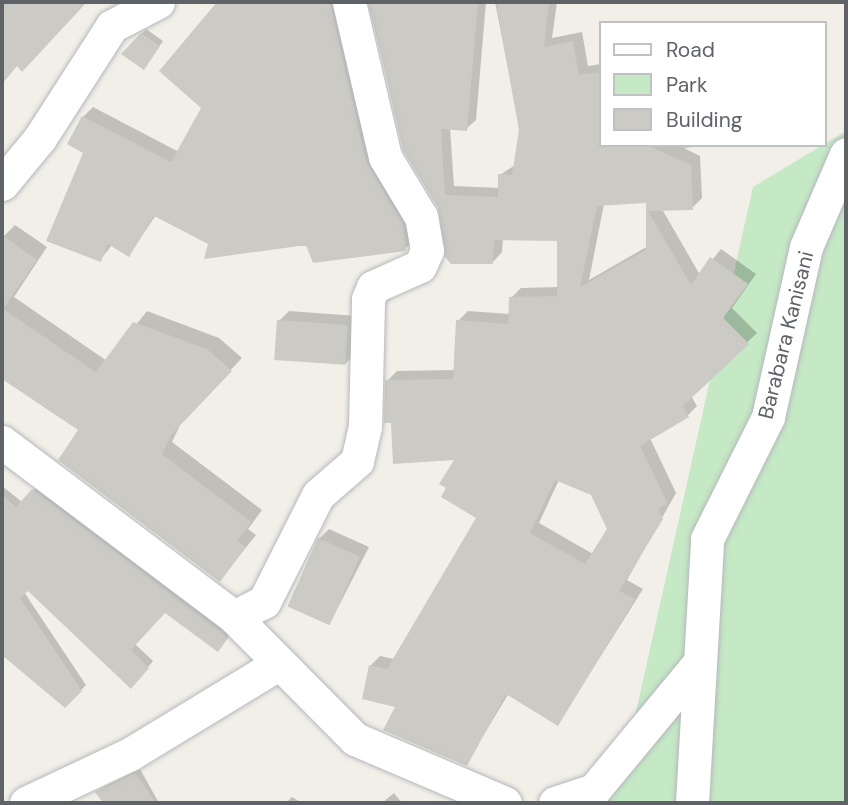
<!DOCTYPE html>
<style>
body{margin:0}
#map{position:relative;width:848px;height:805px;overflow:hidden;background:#f1efe8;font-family:"DM Sans",sans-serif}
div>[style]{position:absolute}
.green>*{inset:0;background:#c5e8c5}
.shadow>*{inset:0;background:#0003}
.building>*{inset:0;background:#cccac5;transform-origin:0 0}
.roads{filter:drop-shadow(0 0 2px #b5b8bc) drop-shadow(0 0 2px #b5b8bc)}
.street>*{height:33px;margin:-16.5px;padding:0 16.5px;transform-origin:16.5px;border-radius:16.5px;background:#fff}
span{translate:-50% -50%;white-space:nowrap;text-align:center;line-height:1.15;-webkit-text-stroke:5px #fff;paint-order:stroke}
.street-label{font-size:21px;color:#5f6368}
.frame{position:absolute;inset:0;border:4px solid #5f6368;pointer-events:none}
.legend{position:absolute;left:599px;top:21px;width:228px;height:126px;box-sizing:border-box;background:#fff;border:2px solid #bfc1c3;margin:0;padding:9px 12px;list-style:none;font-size:21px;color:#5f6368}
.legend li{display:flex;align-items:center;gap:14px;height:35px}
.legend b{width:35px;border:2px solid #bfc1c3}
</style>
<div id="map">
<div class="green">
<div style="clip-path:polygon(846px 131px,846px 803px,599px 803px,630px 739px,753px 187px)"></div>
</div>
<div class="shadow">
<div style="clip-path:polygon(2px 2px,86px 2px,25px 66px,2px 39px)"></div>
<div style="clip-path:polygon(219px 2px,248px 2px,254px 8px,255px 2px,341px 2px,414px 240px,405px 249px,210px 243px,156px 215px,129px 255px,112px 245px,100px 260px,83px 117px,93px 107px,179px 152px,203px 107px,162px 71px)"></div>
<div style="clip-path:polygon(evenodd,368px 2px,486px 2px,476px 120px,466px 129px,450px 128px,454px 186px,500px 188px,500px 175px,515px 165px,520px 130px,495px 2px,557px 2px,552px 38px,582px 32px,588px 66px,601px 64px,601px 145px,716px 145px,684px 148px,700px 156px,702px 198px,692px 208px,662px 209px,700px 275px,721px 249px,756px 274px,732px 308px,757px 333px,691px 396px,697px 406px,688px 415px,650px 438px,676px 493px,627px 580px,643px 589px,558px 724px,509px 693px,466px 764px,398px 705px,370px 666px,380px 656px,394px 659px,479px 517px,457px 458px,387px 381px,397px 371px,455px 370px,458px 321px,468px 311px,510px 314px,511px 298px,521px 288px,558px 287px,559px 239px,503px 238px,502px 252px,493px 262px,439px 207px,405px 149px,368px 2px,647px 201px,648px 246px,589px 280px,604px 204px,647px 201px,368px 2px,559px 480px,592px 494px,609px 529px,593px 554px,539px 523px,559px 480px)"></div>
<div style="clip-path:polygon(146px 29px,163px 41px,148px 63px,123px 54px)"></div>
<div style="clip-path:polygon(15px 225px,47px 247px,14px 297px,107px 361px,147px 311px,219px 338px,242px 358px,182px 421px,172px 442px,262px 510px,248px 529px,256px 535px,220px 580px,81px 430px,2px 378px,2px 238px)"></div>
<div style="clip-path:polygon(289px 311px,357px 316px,355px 354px,345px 364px,279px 321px)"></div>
<div style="clip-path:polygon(39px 485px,232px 632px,223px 644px,165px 611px,135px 644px,153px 661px,136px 682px,28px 589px,24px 592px,86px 685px,65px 706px,2px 655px,2px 486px,22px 502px)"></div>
<div style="clip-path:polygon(329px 529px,369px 547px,330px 623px,319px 539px)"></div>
<div style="clip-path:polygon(140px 769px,159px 803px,105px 803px,97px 792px,102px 788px)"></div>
<div style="clip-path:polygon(394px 793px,402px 803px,382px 803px)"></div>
<div style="clip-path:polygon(292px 797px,302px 803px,286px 803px)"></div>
</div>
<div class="building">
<div style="clip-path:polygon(2px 2px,87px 2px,22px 72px,17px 66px,2px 84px)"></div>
<div style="clip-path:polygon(217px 2px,330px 2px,366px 161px,403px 224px,406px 251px,313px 263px,306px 245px,204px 259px,208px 244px,154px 216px,129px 257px,108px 244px,101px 262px,46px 241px,83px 153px,67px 144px,82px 116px,171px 162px,201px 108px,159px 71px)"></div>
<div style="clip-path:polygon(evenodd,369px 2px,478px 2px,467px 131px,441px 129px,445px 195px,498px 197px,498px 174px,512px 175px,519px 130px,496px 2px,549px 2px,544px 47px,573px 41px,579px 75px,601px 72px,601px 145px,647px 145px,691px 165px,693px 210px,648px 211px,691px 285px,710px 257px,748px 284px,723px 318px,749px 344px,683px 406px,689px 417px,640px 446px,668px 504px,658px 509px,663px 519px,619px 591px,635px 599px,558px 726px,506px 694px,467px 766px,383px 730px,395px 707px,362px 699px,369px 665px,387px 669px,476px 518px,441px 497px,446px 488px,439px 484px,454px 460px,393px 464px,391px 423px,384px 423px,385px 380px,453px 379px,456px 320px,508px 324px,509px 297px,557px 296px,557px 241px,494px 240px,493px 264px,451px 264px,445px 257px,438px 208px,403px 150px,369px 2px,646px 203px,646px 250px,580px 287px,597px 206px,646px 203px,369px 2px,555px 480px,591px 495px,607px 529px,585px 564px,530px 533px,555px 480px)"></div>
<div style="clip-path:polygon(141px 33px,160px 46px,144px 70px,121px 54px)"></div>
<div style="clip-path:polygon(2px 235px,37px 260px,3px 309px,96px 372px,133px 322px,207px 349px,232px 371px,171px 435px,162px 454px,251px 522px,237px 541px,246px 547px,220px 582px,58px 460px,78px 430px,2px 379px)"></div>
<div style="left:277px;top:320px;width:71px;height:40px;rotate:4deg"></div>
<div style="clip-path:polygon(32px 489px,221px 632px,228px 638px,218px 652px,165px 613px,131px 650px,149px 668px,131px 689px,28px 591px,20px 598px,82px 691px,65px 708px,2px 655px,2px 495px,16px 507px)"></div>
<div style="left:318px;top:538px;width:46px;height:75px;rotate:24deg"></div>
<div style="clip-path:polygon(135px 773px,156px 803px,103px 803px,95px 792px)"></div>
</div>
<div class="roads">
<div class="street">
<div style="left:2px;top:184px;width:60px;rotate:-50.4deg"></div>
<div style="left:40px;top:138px;width:133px;rotate:-57.3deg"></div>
<div style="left:112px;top:26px;width:52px;rotate:-27.6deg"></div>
<div style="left:2px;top:442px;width:291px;rotate:37deg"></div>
<div style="left:234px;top:617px;width:172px;rotate:45.2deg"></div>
<div style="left:355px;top:739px;width:163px;rotate:23.1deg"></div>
<div style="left:234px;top:617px;width:34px;rotate:-27deg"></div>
<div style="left:264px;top:602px;width:120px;rotate:-63.2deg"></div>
<div style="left:318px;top:495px;width:52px;rotate:-41.1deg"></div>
<div style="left:357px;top:461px;width:36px;rotate:-77deg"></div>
<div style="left:365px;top:426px;width:127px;rotate:-88.6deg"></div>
<div style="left:368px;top:299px;width:13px;rotate:-67deg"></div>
<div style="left:373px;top:287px;width:51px;rotate:-24.1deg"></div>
<div style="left:420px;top:266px;width:17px;rotate:-66deg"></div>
<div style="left:427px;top:250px;width:34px;rotate:-100deg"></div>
<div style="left:421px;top:217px;width:70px;rotate:-121deg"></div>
<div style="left:385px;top:157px;width:159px;rotate:-103.1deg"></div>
<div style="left:26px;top:803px;width:115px;rotate:-25.2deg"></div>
<div style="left:130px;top:754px;width:173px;rotate:-31.3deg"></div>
<div style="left:555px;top:803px;width:41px;rotate:-18.4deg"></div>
<div style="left:594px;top:790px;width:166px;rotate:-50.4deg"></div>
<div style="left:692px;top:803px;width:264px;rotate:-86.7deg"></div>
<div style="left:707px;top:539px;width:136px;rotate:-63.4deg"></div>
<div style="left:768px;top:417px;width:174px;rotate:-77.4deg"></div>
<div style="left:806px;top:247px;width:101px;rotate:-66.7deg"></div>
</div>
</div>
<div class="street-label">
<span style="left:786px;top:335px;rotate:-76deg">Barabara Kanisani</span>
</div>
<div class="frame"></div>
<ul class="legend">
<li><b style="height:9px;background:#fff"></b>Road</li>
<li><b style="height:19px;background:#c5e8c5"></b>Park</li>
<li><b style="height:19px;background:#cccac5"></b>Building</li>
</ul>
</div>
